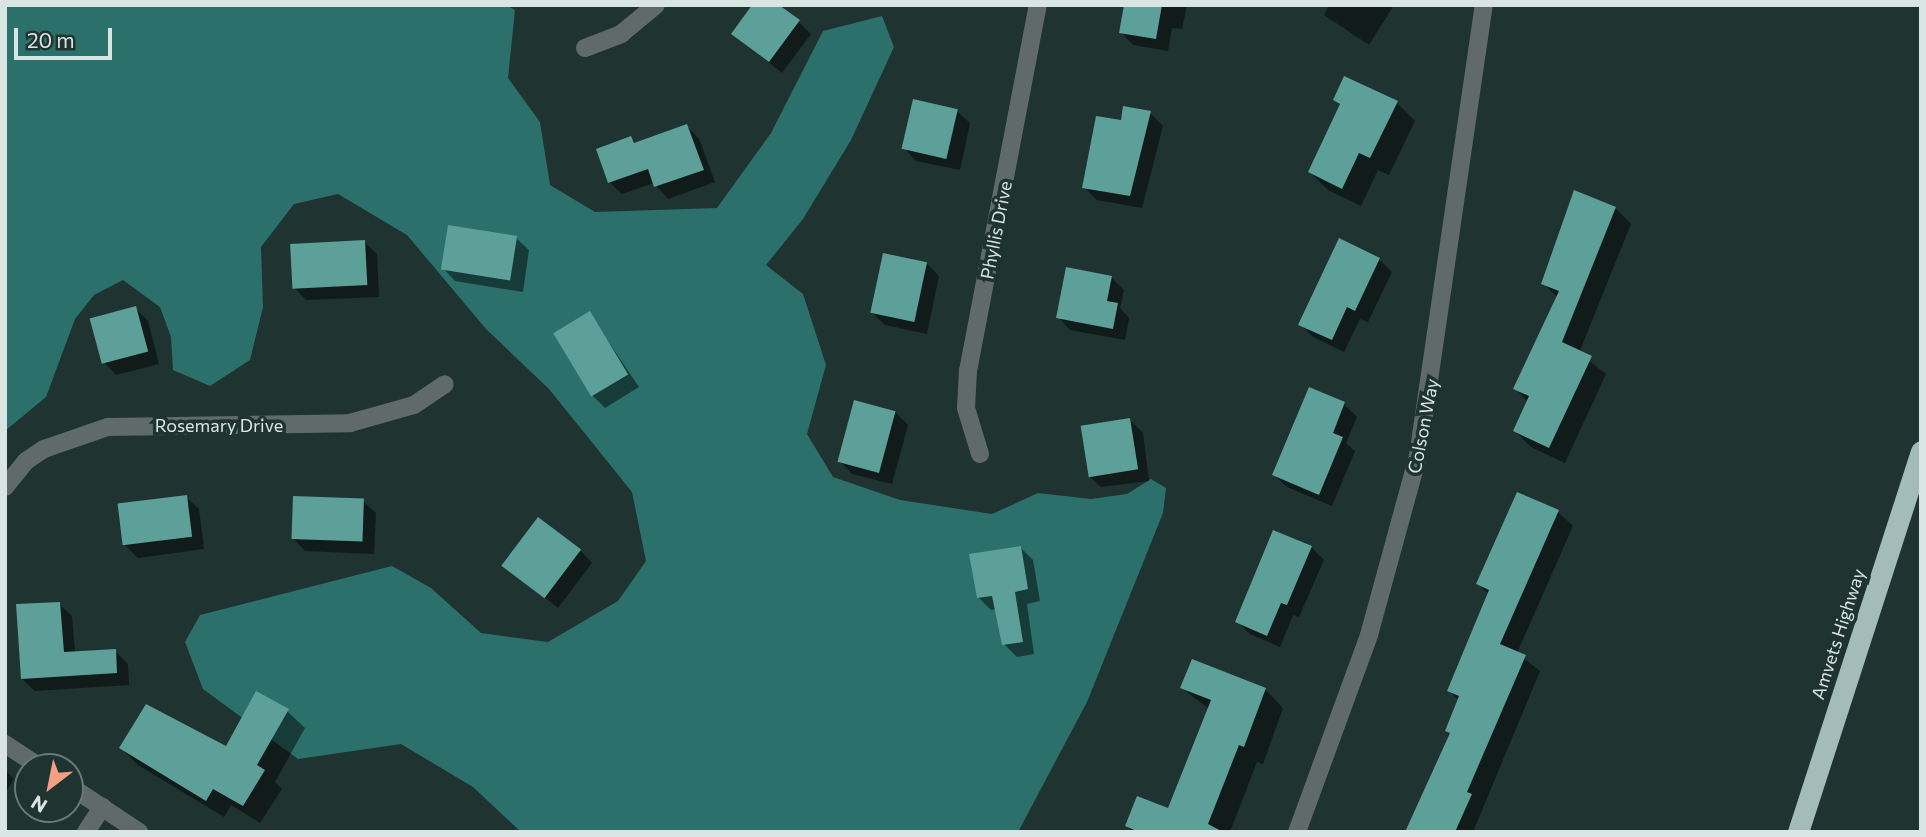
<!DOCTYPE html>
<style>
body{margin:0}
#map{position:relative;width:1926px;height:837px;overflow:hidden;background:#1f3331;font-family:Commissioner,sans-serif}
div>[style]{position:absolute}
.forest>*{inset:0;background:#2c706b}
.shadow>*{inset:0;background:#0007}
.building>*{inset:0;background:#5d9f99;transform-origin:0 0}
.street>*{height:18px;margin:-9px;padding:0 9px;transform-origin:9px;border-radius:9px;background:#606a69}
.highway>*{height:21px;margin:-10.5px;padding:0 10.5px;transform-origin:10.5px;border-radius:10.5px;background:#a4bcb9}
span{translate:-50% -50%;white-space:nowrap;text-align:center;line-height:1.15;-webkit-text-stroke:7px #1f3331;paint-order:stroke}
.street-label{font-size:18px;color:#d9e5e3}
.frame{position:absolute;inset:0;border:7px solid #d9e5e3;pointer-events:none}
.north{position:absolute;left:14px;top:753px;width:70px;height:70px;box-sizing:border-box;background:#1f3331;border:2px solid #697a78;border-radius:50%;rotate:212deg;font-size:19px;font-weight:700;line-height:28px;text-align:center;color:#d9e5e3}
.north::after{content:'';display:block;margin:auto;width:24px;height:32px;background:#f39f84;clip-path:polygon(50% 0,100% 100%,50% 72%,0 100%)}
.scale{position:absolute;left:14px;top:28px;width:98px;height:32px;box-sizing:border-box;border:4px solid #d9e5e3;border-top:0;padding-left:9px;font-size:21px;line-height:24px;white-space:nowrap;color:#d9e5e3;-webkit-text-stroke:5px #1f3331;paint-order:stroke}
</style>
<div id="map">
<div class="forest">
<div style="clip-path:polygon(5px 5px,506px 5px,515px 10px,508px 78px,540px 122px,550px 185px,595px 212px,717px 208px,771px 133px,823px 31px,882px 16px,894px 47px,851px 140px,803px 219px,766px 265px,803px 294px,826px 365px,807px 434px,833px 477px,900px 500px,992px 514px,1038px 493px,1091px 499px,1127px 494px,1151px 479px,1166px 488px,1163px 513px,1087px 702px,1018px 832px,521px 832px,473px 787px,401px 744px,298px 759px,203px 689px,185px 642px,200px 615px,392px 566px,431px 588px,481px 633px,548px 642px,618px 601px,646px 561px,632px 492px,549px 389px,486px 329px,407px 235px,338px 194px,294px 204px,261px 247px,263px 307px,250px 360px,210px 386px,173px 370px,171px 337px,160px 307px,123px 280px,94px 295px,75px 319px,46px 397px,5px 431px)"></div>
</div>
<div class="shadow">
<div style="clip-path:polygon(1125px 5px,1187px 5px,1182px 29px,1172px 28px,1168px 51px,1133px 45px,1121px 32px)"></div>
<div style="clip-path:polygon(1329px 5px,1394px 5px,1369px 45px,1324px 15px)"></div>
<div style="clip-path:polygon(799px 22px,811px 34px,782px 73px,733px 34px)"></div>
<div style="clip-path:polygon(1335px 100px,1397px 103px,1415px 121px,1389px 175px,1378px 170px,1361px 206px,1328px 190px,1310px 172px,1341px 106px)"></div>
<div style="clip-path:polygon(957px 111px,970px 123px,960px 170px,916px 161px,904px 148px)"></div>
<div style="clip-path:polygon(1150px 113px,1163px 126px,1142px 208px,1097px 200px,1084px 187px,1122px 122px)"></div>
<div style="clip-path:polygon(687px 126px,699px 139px,715px 182px,668px 199px,654px 183px,622px 194px,609px 182px,631px 138px,636px 144px)"></div>
<div style="clip-path:polygon(1615px 208px,1631px 224px,1579px 353px,1606px 374px,1565px 463px,1531px 447px,1515px 431px,1528px 402px,1516px 389px,1558px 298px,1543px 283px)"></div>
<div style="clip-path:polygon(516px 238px,529px 250px,523px 292px,455px 281px,443px 268px)"></div>
<div style="clip-path:polygon(364px 242px,377px 254px,379px 297px,306px 300px,294px 287px)"></div>
<div style="clip-path:polygon(1379px 259px,1392px 272px,1368px 322px,1360px 319px,1344px 352px,1313px 337px,1300px 324px)"></div>
<div style="clip-path:polygon(927px 264px,939px 276px,927px 334px,885px 325px,872px 313px)"></div>
<div style="clip-path:polygon(1111px 277px,1124px 290px,1120px 308px,1129px 318px,1125px 340px,1070px 330px,1058px 317px)"></div>
<div style="clip-path:polygon(135px 308px,148px 321px,159px 364px,116px 375px,104px 362px)"></div>
<div style="clip-path:polygon(589px 313px,639px 387px,605px 408px,592px 395px)"></div>
<div style="clip-path:polygon(1310px 390px,1344px 404px,1357px 417px,1346px 443px,1355px 451px,1332px 506px,1287px 487px,1274px 475px)"></div>
<div style="clip-path:polygon(895px 412px,908px 425px,892px 484px,852px 474px,840px 461px)"></div>
<div style="clip-path:polygon(1130px 420px,1143px 433px,1149px 481px,1101px 487px,1088px 475px)"></div>
<div style="clip-path:polygon(186px 497px,199px 509px,204px 549px,138px 558px,125px 545px)"></div>
<div style="clip-path:polygon(363px 501px,376px 513px,374px 554px,305px 551px,293px 538px)"></div>
<div style="clip-path:polygon(1558px 512px,1573px 526px,1517px 653px,1540px 671px,1473px 832px,1407px 832px,1451px 734px,1447px 730px,1459px 701px,1449px 690px,1489px 594px,1478px 584px)"></div>
<div style="clip-path:polygon(1311px 547px,1324px 560px,1299px 617px,1293px 615px,1280px 647px,1250px 634px,1237px 621px)"></div>
<div style="clip-path:polygon(1021px 548px,1033px 560px,1040px 601px,1027px 604px,1034px 654px,1017px 657px,1004px 644px,996px 609px,991px 610px,978px 597px)"></div>
<div style="clip-path:polygon(580px 550px,592px 563px,558px 608px,504px 565px)"></div>
<div style="clip-path:polygon(59px 604px,72px 616px,75px 653px,115px 651px,128px 664px,129px 685px,35px 691px,22px 679px)"></div>
<div style="clip-path:polygon(1182px 688px,1265px 689px,1283px 708px,1263px 764px,1257px 762px,1230px 832px,1133px 832px,1127px 826px,1169px 811px,1209px 709px)"></div>
<div style="clip-path:polygon(287px 711px,305px 728px,275px 782px,282px 789px,260px 823px,231px 805px,224px 817px,138px 765px,121px 748px,226px 748px)"></div>
<div style="clip-path:polygon(5px 770px,14px 779px,5px 793px)"></div>
</div>
<div class="building">
<div style="clip-path:polygon(752px 5px,779px 5px,800px 20px,769px 62px,731px 34px)"></div>
<div style="clip-path:polygon(1124px 5px,1162px 5px,1156px 39px,1119px 33px)"></div>
<div style="clip-path:polygon(1344px 76px,1398px 101px,1370px 158px,1359px 153px,1342px 189px,1308px 172px,1340px 104px,1333px 100px)"></div>
<div style="left:913px;top:99px;width:46px;height:51px;rotate:13deg"></div>
<div style="clip-path:polygon(1123px 106px,1151px 111px,1130px 196px,1082px 188px,1096px 116px,1121px 120px)"></div>
<div style="clip-path:polygon(687px 124px,704px 170px,654px 187px,648px 169px,608px 183px,596px 149px,631px 136px,634px 143px)"></div>
<div style="clip-path:polygon(1574px 190px,1616px 207px,1562px 342px,1592px 356px,1549px 448px,1513px 431px,1529px 396px,1513px 389px,1559px 291px,1541px 284px)"></div>
<div style="left:448px;top:225px;width:70px;height:45px;rotate:9deg"></div>
<div style="clip-path:polygon(1339px 238px,1380px 258px,1355px 311px,1347px 307px,1332px 340px,1298px 325px)"></div>
<div style="left:365px;top:240px;width:45px;height:75px;rotate:87deg"></div>
<div style="left:883px;top:253px;width:45px;height:61px;rotate:12deg"></div>
<div style="clip-path:polygon(1066px 267px,1112px 276px,1107px 301px,1118px 303px,1113px 329px,1056px 318px)"></div>
<div style="left:136px;top:306px;width:47px;height:48px;rotate:75deg"></div>
<div style="left:590px;top:311px;width:74px;height:43px;rotate:59deg"></div>
<div style="clip-path:polygon(1309px 387px,1345px 402px,1333px 433px,1343px 437px,1319px 495px,1272px 475px)"></div>
<div style="left:854px;top:400px;width:43px;height:64px;rotate:15deg"></div>
<div style="left:1130px;top:418px;width:52px;height:50px;rotate:81deg"></div>
<div style="clip-path:polygon(1517px 492px,1559px 510px,1500px 644px,1526px 655px,1467px 792px,1472px 794px,1455px 832px,1405px 832px,1450px 733px,1445px 731px,1459px 696px,1447px 691px,1489px 590px,1476px 584px)"></div>
<div style="left:187px;top:495px;width:42px;height:70px;rotate:83deg"></div>
<div style="left:293px;top:496px;width:71px;height:43px;rotate:2deg"></div>
<div style="left:538px;top:517px;width:54px;height:61px;rotate:37deg"></div>
<div style="clip-path:polygon(1273px 530px,1312px 546px,1287px 605px,1281px 603px,1267px 636px,1235px 622px)"></div>
<div style="clip-path:polygon(1021px 546px,1028px 589px,1015px 592px,1023px 642px,1002px 645px,992px 596px,977px 598px,969px 554px)"></div>
<div style="clip-path:polygon(60px 602px,64px 652px,116px 649px,117px 673px,21px 679px,16px 604px)"></div>
<div style="clip-path:polygon(1192px 659px,1266px 688px,1244px 747px,1239px 745px,1208px 824px,1223px 832px,1139px 832px,1125px 826px,1137px 796px,1168px 808px,1211px 700px,1180px 688px)"></div>
<div style="clip-path:polygon(256px 691px,289px 709px,257px 765px,265px 770px,243px 806px,213px 789px,206px 801px,119px 748px,146px 704px,226px 746px)"></div>
</div>
<div class="street">
<div style="left:585px;top:48px;width:39px;rotate:-21deg"></div>
<div style="left:621px;top:34px;width:45px;rotate:-39.6deg"></div>
<div style="left:980px;top:454px;width:48px;rotate:-106.9deg"></div>
<div style="left:966px;top:408px;width:37px;rotate:-87deg"></div>
<div style="left:968px;top:371px;width:373px;rotate:-79.2deg"></div>
<div style="left:5px;top:487px;width:33px;rotate:-51deg"></div>
<div style="left:26px;top:461px;width:22px;rotate:-34deg"></div>
<div style="left:44px;top:449px;width:68px;rotate:-19deg"></div>
<div style="left:108px;top:427px;width:242px;rotate:-0.9deg"></div>
<div style="left:350px;top:423px;width:66px;rotate:-15.7deg"></div>
<div style="left:414px;top:405px;width:37px;rotate:-34deg"></div>
<div style="left:5px;top:744px;width:42px;rotate:33.3deg"></div>
<div style="left:70px;top:786px;width:83px;rotate:33.7deg"></div>
<div style="left:86px;top:832px;width:30px;rotate:-57deg"></div>
<div style="left:1297px;top:832px;width:210px;rotate:-69.9deg"></div>
<div style="left:1369px;top:635px;width:186px;rotate:-74.7deg"></div>
<div style="left:1418px;top:456px;width:456px;rotate:-81.7deg"></div>
</div>
<div class="highway">
<div style="left:1798px;top:832px;width:400px;rotate:-72.1deg"></div>
</div>
<div class="street-label">
<span style="left:996px;top:230px;rotate:-79deg">Phyllis Drive</span>
<span style="left:219px;top:425px">Rosemary Drive</span>
<span style="left:1423px;top:426px;rotate:-79deg">Colson Way</span>
<span style="left:1838px;top:634px;rotate:-72deg">Amvets Highway</span>
</div>
<div class="frame"></div>
<div class="north">N</div>
<div class="scale">20 m</div>
</div>
